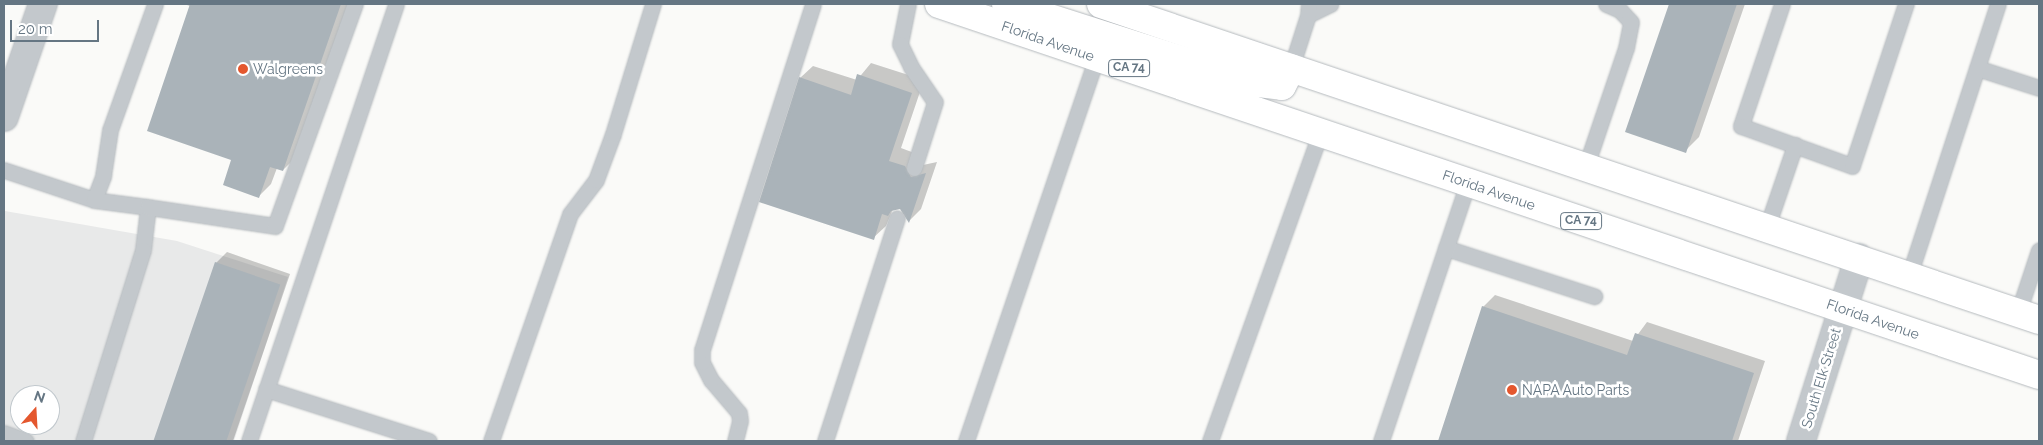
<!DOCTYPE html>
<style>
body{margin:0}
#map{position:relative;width:2043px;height:445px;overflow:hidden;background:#fafaf8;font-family:Raleway,sans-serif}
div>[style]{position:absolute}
.built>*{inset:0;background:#e8e9e9}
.shadow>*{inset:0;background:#0003}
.building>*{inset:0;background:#aab3b9;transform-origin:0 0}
.roads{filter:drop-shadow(0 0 1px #b5babe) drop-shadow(0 0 1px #b5babe)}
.service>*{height:15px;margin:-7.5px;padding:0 7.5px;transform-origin:7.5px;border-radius:7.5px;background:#c3c8cc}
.minor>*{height:28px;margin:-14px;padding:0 14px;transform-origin:14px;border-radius:14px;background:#c3c8cc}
.primary>*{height:28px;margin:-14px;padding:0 14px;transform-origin:14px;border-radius:14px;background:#fff}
.dots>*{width:14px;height:14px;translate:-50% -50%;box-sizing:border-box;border:2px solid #fff;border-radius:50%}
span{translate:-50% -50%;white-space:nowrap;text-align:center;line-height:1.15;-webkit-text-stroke:5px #fff;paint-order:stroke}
.shield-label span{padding:1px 4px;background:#fff;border:1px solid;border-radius:4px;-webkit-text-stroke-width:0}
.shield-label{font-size:12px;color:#657683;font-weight:700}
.street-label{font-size:14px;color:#657683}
.poi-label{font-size:14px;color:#657683}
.left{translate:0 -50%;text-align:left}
.frame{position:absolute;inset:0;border:5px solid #657683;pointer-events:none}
.north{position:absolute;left:10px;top:385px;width:50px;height:50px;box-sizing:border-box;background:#fff;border:1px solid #c1c8cd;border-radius:50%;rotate:19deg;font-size:14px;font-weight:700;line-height:20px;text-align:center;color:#657683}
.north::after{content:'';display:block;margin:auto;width:18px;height:22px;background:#e4572e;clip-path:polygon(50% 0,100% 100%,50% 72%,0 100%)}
.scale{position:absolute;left:10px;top:20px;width:89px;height:22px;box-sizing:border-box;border:2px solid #657683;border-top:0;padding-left:6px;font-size:15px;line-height:18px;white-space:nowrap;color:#657683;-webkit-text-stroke:4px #fff;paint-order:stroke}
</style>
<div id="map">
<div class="built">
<div style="clip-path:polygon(evenodd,5px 211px,177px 241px,288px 277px,234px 441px,4px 441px,5px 211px,20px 395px,50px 395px,50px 425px,20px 425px,20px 395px)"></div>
</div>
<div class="shadow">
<div style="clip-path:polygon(184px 4px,348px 4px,296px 157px,283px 170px,277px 168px,271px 184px,259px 196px,190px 6px)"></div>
<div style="clip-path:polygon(1670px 4px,1745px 4px,1699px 137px,1685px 151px,1626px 131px)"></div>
<div style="clip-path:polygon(871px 63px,924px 80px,901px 148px,917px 154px,923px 165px,937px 162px,921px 209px,909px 221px,901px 208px,893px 209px,886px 226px,873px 238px,800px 78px,813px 66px,857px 80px)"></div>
<div style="clip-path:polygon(227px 252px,290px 274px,233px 441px,155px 441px,216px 263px)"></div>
<div style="clip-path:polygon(1495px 295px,1633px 341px,1647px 322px,1765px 361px,1738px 441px,1439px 441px,1483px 307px)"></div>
</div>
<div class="building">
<div style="clip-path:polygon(190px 4px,341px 4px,283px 171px,270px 167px,259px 198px,223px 185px,231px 160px,147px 131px)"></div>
<div style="clip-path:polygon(1669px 4px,1737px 4px,1686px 153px,1625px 132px)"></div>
<div style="clip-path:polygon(857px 74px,912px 93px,889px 161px,905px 166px,911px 177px,926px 173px,909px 223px,900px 209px,891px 211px,888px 216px,882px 214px,874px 240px,759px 202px,799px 77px,851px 95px)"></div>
<div style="left:215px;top:262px;width:69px;height:189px;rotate:19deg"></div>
<div style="clip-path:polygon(1482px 306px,1627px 355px,1635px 333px,1754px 373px,1732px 441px,1438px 441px)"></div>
</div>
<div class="roads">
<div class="service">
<div style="left:908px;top:4px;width:41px;rotate:101.3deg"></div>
<div style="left:900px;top:44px;width:25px;rotate:64deg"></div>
<div style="left:911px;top:67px;width:42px;rotate:55.6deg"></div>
<div style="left:935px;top:102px;width:69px;rotate:107.7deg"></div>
<div style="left:1782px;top:4px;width:129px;rotate:108.6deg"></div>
<div style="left:1741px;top:126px;width:118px;rotate:19.8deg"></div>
<div style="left:1852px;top:166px;width:171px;rotate:-71.6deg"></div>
<div style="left:1308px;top:15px;width:25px;rotate:-26deg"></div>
<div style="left:1291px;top:68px;width:56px;rotate:-72.2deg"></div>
<div style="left:1308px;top:15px;width:11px;rotate:-85deg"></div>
<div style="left:1977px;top:68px;width:65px;rotate:17.9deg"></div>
<div style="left:1586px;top:166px;width:125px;rotate:-71.3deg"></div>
<div style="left:1626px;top:48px;width:26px;rotate:-79deg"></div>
<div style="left:1631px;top:22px;width:16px;rotate:-133deg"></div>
<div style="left:1620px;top:10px;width:15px;rotate:-157deg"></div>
<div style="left:4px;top:170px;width:95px;rotate:18.4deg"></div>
<div style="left:94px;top:200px;width:54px;rotate:7.4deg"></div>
<div style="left:148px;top:207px;width:43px;rotate:96.6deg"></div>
<div style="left:143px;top:250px;width:200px;rotate:107.4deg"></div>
<div style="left:94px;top:200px;width:26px;rotate:-69deg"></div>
<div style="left:103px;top:176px;width:47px;rotate:-81.3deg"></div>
<div style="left:110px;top:130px;width:134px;rotate:-70.3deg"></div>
<div style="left:148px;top:207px;width:128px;rotate:8.5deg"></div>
<div style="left:275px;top:226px;width:236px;rotate:-70.2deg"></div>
<div style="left:1767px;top:227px;width:87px;rotate:-71.1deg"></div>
<div style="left:1446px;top:248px;width:156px;rotate:18deg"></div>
<div style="left:1909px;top:276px;width:286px;rotate:-71.9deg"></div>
<div style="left:2018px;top:313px;width:66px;rotate:-71.6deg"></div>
<div style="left:266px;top:389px;width:171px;rotate:17.7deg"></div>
<div style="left:4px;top:433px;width:23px;rotate:20deg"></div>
<div style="left:249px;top:441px;width:461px;rotate:-71.4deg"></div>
<div style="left:491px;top:441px;width:240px;rotate:-70.8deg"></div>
<div style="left:570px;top:214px;width:43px;rotate:-52.6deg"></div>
<div style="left:596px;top:180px;width:49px;rotate:-69.7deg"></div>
<div style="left:613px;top:134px;width:136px;rotate:-72.9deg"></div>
<div style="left:735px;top:441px;width:21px;rotate:-76deg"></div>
<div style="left:740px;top:421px;width:8px;rotate:-97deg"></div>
<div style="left:739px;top:413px;width:43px;rotate:-130.3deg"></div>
<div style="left:711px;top:380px;width:20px;rotate:-117deg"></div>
<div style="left:702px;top:362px;width:12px;rotate:-90deg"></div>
<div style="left:702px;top:350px;width:363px;rotate:-72.2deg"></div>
<div style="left:825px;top:441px;width:234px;rotate:-72.1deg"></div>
<div style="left:966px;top:441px;width:406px;rotate:-71.2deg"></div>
<div style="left:1210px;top:441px;width:327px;rotate:-70.3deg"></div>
<div style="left:1381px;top:441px;width:273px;rotate:-71.4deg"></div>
</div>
<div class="minor">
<div style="left:4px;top:117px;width:120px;rotate:-71deg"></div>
<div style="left:1801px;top:441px;width:192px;rotate:-72.4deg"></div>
</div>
<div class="primary">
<div style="left:939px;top:4px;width:1161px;rotate:18.64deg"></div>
<div style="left:1006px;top:4px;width:256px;rotate:17.7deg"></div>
<div style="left:1250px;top:82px;width:32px;rotate:7deg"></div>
<div style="left:1282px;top:86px;width:20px;rotate:-63deg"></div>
<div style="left:1101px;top:4px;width:990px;rotate:18.62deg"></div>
</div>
</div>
<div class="dots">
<div style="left:243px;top:69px;background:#e4572e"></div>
<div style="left:1512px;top:390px;background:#e4572e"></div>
</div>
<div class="shield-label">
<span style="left:1129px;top:68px">CA 74</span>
<span style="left:1581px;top:221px">CA 74</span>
</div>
<div class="street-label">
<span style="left:1048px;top:41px;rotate:19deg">Florida Avenue</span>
<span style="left:1489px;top:190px;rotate:19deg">Florida Avenue</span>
<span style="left:1873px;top:319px;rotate:19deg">Florida Avenue</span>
<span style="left:1821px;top:378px;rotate:-73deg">South Elk Street</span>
</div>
<div class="poi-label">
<span class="left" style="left:253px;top:69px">Walgreens</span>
<span class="left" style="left:1522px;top:390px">NAPA Auto Parts</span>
</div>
<div class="frame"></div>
<div class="north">N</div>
<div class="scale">20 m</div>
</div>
